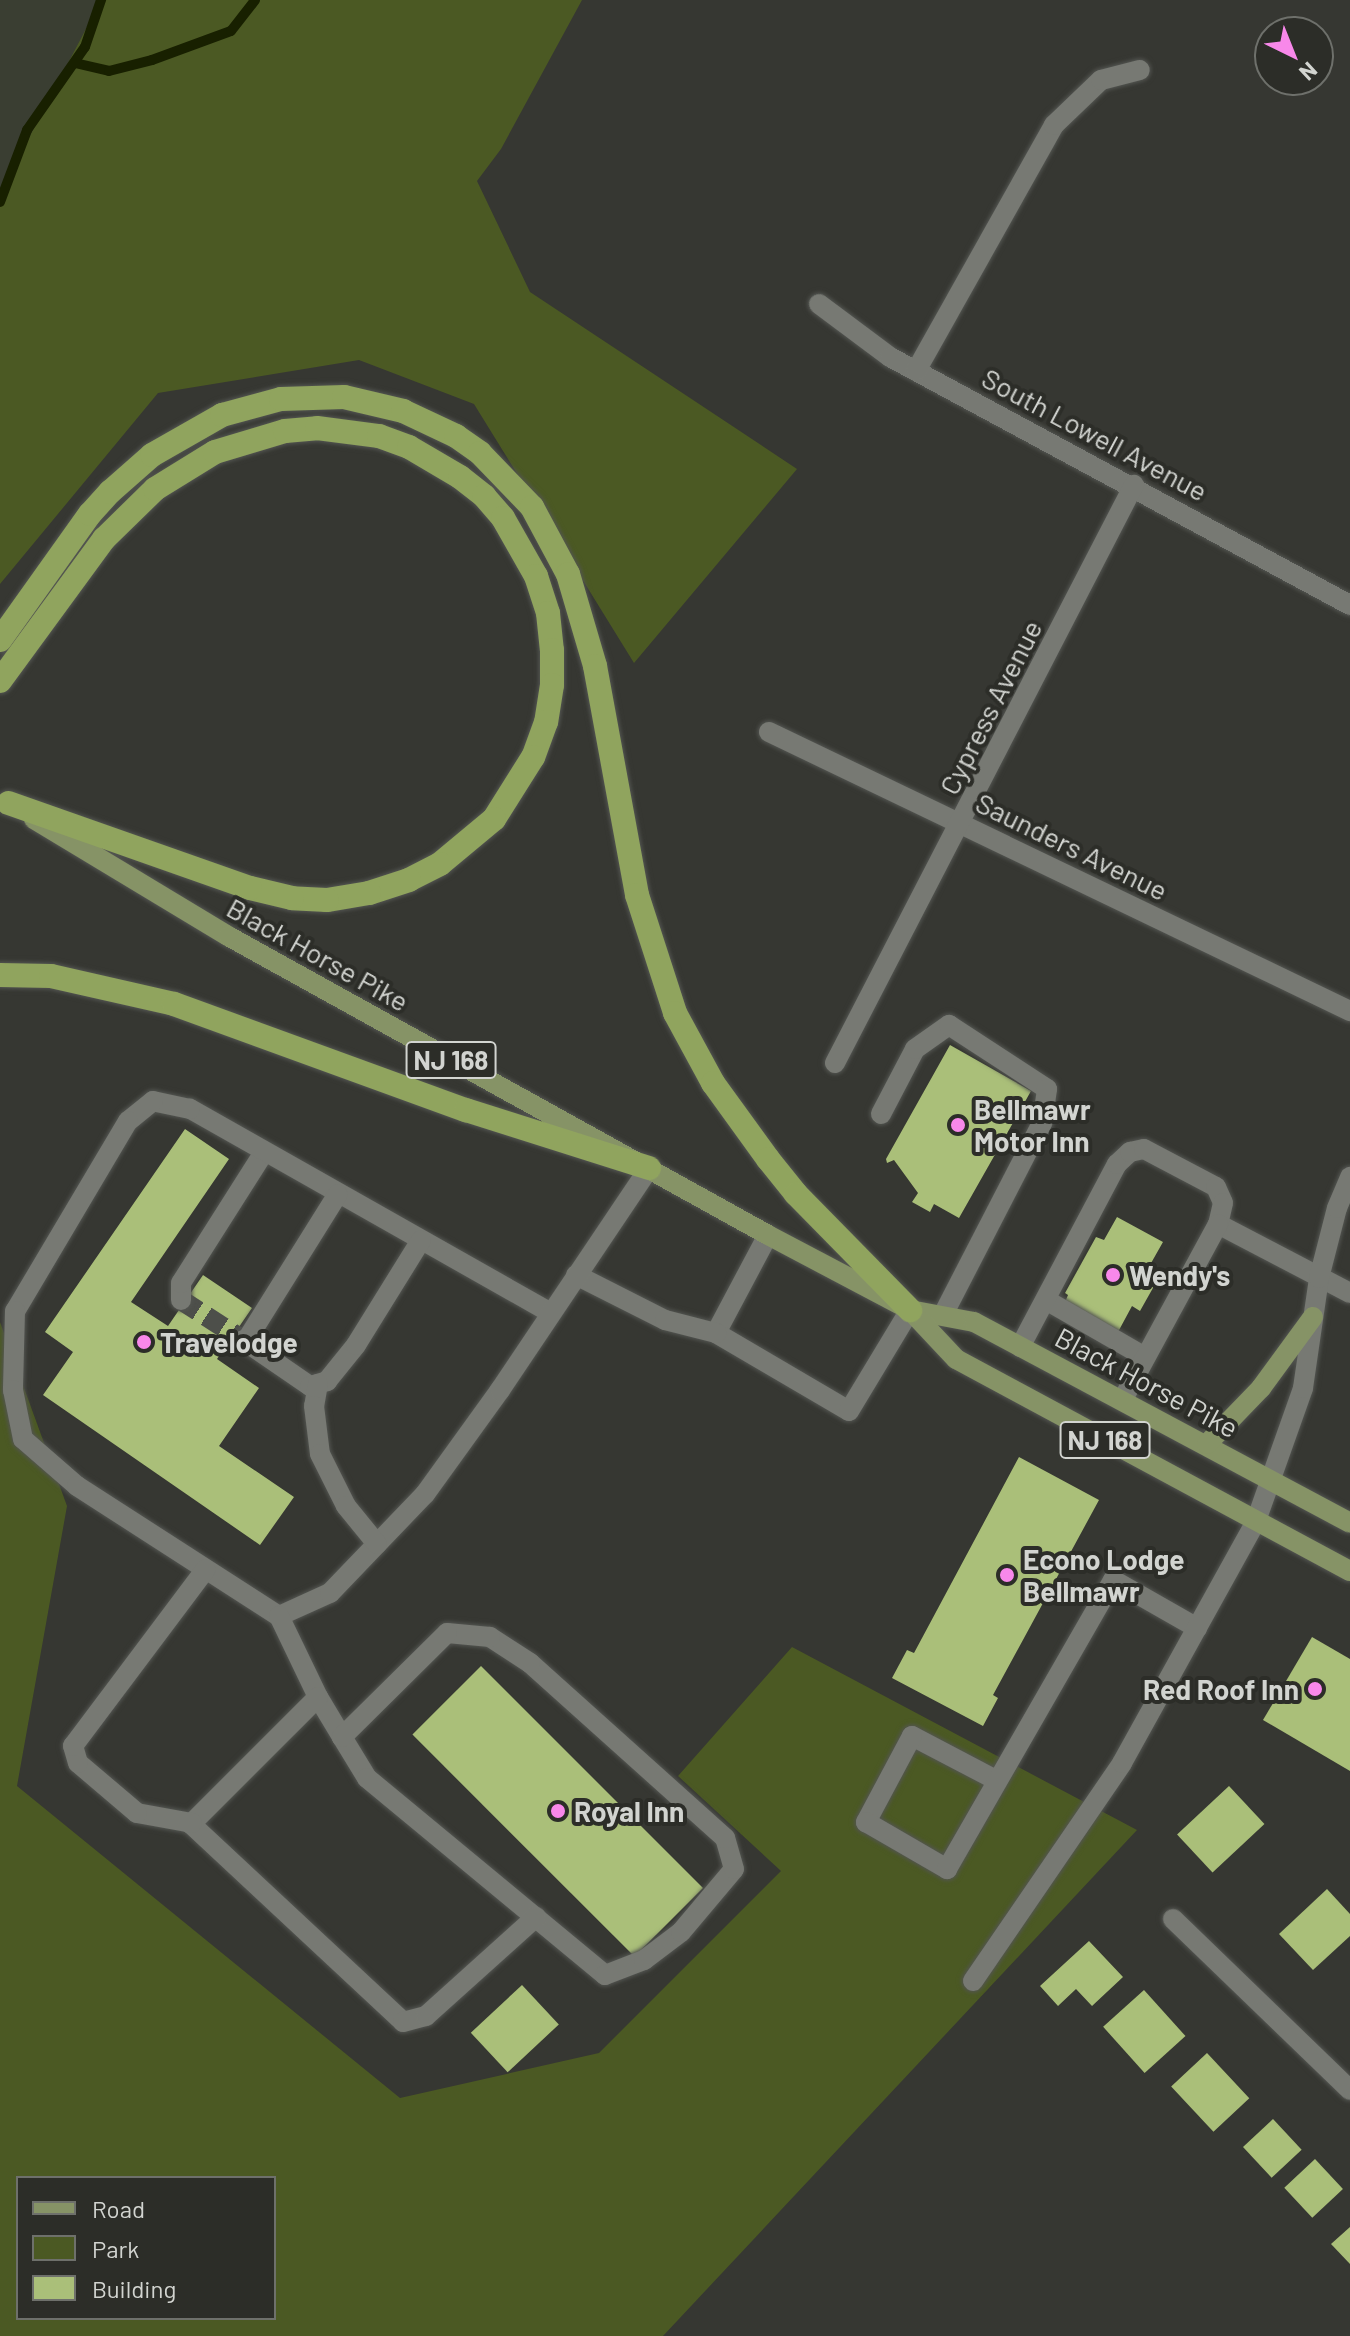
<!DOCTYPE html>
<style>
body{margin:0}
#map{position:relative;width:1350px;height:2336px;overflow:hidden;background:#363732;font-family:Barlow,sans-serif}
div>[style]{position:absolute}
.built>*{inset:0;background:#3a3e32}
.green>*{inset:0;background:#4b5923}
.stream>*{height:10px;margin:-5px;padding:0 5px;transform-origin:5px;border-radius:5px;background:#182000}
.building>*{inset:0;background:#aabf79;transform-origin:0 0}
.minor-tunnel>*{height:20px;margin-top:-10px;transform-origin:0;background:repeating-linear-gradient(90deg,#4d4f4a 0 20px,transparent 0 30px)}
.roads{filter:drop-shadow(0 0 2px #535551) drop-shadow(0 0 2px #535551)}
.minor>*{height:20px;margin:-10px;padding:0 10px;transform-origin:10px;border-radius:10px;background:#777973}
.major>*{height:20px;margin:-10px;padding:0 10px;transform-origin:10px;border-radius:10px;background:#869366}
.highway>*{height:24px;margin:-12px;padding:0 12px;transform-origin:12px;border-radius:12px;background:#90a45e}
.dots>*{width:22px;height:22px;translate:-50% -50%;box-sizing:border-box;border:4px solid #2c2d28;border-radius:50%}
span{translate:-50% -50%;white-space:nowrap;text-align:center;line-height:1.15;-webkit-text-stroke:8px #2c2d28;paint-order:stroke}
.shield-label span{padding:2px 6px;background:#2c2d28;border:2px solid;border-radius:6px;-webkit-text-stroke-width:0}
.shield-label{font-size:26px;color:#d2d4d0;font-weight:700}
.street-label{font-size:28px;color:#d2d4d0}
.poi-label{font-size:28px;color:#d2d4d0;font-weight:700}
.left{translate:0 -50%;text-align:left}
.right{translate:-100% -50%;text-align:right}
.legend{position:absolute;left:16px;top:2176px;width:260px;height:144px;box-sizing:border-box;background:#2c2d28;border:2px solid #6e706b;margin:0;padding:10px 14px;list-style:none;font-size:24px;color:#d2d4d0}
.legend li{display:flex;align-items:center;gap:16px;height:40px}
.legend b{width:40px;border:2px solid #6e706b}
.north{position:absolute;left:1254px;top:16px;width:80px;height:80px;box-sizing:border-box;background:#2c2d28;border:2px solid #6e706b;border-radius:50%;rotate:137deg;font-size:22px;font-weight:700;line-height:32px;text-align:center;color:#d2d4d0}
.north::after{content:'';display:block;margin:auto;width:28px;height:36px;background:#f888ea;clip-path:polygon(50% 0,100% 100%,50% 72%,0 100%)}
</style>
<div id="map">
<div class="built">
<div style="clip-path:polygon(0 0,101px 0,0 193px)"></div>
</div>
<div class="green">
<div style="clip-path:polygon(101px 0,582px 0,501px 149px,477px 181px,530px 292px,797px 469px,634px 663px,474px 404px,359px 360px,158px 393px,0 584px,0 193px)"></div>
<div style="clip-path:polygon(evenodd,0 1322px,67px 1506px,17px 1786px,400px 2098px,599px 2053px,781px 1871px,678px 1776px,792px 1647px,1137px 1830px,663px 2336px,0 2336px,0 1322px,18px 2178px,274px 2178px,274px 2318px,18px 2318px,18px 2178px)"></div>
</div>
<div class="stream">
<div style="left:75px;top:63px;width:35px;rotate:13deg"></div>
<div style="left:109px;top:71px;width:44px;rotate:-14.3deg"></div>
<div style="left:152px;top:60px;width:84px;rotate:-20.2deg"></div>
<div style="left:231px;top:31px;width:39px;rotate:-52deg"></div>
<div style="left:0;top:202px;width:77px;rotate:-69.4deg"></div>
<div style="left:27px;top:130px;width:101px;rotate:-55.1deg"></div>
<div style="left:85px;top:47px;width:50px;rotate:-71.2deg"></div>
</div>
<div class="building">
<div style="clip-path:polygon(950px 1045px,1031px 1091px,959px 1218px,934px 1204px,930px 1212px,912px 1202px,918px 1193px,894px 1160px,887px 1163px,886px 1159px)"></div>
<div style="clip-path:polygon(185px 1129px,229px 1159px,131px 1302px,168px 1326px,203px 1275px,252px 1308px,217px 1359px,259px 1388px,219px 1446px,294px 1497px,260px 1545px,43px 1395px,73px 1352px,45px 1332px)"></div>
<div style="clip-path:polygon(1117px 1217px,1163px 1242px,1146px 1272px,1158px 1279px,1140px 1311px,1132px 1306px,1118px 1332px,1065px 1302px,1068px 1295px,1065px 1293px,1096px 1237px,1104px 1240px)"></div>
<div style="clip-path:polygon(1019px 1457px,1099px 1500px,993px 1695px,998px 1698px,983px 1726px,892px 1678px,907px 1650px,914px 1653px)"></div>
<div style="clip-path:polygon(1312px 1637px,1350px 1659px,1350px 1771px,1263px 1720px)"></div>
<div style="left:481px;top:1666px;width:314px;height:97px;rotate:45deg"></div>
<div style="left:1229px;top:1786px;width:52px;height:71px;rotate:47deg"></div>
<div style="clip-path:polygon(1327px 1889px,1350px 1914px,1350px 1936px,1313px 1970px,1279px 1934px)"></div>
<div style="clip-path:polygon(1089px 1941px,1123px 1977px,1092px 2006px,1076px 1989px,1058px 2006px,1040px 1986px)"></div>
<div style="left:522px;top:1985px;width:54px;height:70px;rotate:47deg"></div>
<div style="left:1144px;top:1990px;width:62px;height:55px;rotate:48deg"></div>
<div style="left:1207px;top:2053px;width:62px;height:49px;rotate:47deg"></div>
<div style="left:1273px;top:2119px;width:42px;height:41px;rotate:47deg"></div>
<div style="left:1315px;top:2159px;width:41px;height:42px;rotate:47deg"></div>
<div style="clip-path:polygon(1350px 2227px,1350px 2264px,1331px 2244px)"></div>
</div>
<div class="minor-tunnel">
<div style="left:181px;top:1300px;width:74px;rotate:32.8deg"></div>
</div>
<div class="roads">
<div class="minor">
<div style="left:819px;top:304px;width:89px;rotate:36.7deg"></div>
<div style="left:890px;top:357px;width:523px;rotate:28.33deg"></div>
<div style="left:916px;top:371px;width:282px;rotate:-60.7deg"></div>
<div style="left:1054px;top:125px;width:65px;rotate:-43.8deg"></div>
<div style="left:1101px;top:80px;width:40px;rotate:-14.4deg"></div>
<div style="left:769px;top:732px;width:645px;rotate:25.65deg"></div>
<div style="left:835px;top:1063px;width:651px;rotate:-62.65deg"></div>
<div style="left:881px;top:1114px;width:73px;rotate:-62.4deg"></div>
<div style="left:915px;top:1049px;width:42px;rotate:-35.2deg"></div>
<div style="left:949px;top:1025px;width:117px;rotate:33.1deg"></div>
<div style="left:1047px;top:1089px;width:34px;rotate:98deg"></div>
<div style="left:1042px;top:1123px;width:216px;rotate:117.3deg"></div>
<div style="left:1218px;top:1224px;width:149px;rotate:27.6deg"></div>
<div style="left:768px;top:1235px;width:111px;rotate:118deg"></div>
<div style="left:716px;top:1333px;width:154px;rotate:30.4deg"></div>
<div style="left:849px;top:1411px;width:118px;rotate:-58.9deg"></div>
<div style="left:576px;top:1275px;width:100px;rotate:26.8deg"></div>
<div style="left:665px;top:1320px;width:53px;rotate:14.3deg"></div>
<div style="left:181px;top:1300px;width:17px;rotate:-90deg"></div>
<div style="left:181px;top:1283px;width:155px;rotate:-57.6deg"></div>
<div style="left:1046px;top:1300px;width:114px;rotate:29.9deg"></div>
<div style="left:551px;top:1313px;width:415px;rotate:-150.5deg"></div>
<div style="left:190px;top:1109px;width:38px;rotate:-168deg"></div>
<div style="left:153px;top:1101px;width:32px;rotate:141deg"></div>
<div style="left:128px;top:1121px;width:221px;rotate:120.7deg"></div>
<div style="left:15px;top:1311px;width:79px;rotate:91.5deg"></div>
<div style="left:13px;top:1390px;width:50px;rotate:78.5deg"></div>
<div style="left:23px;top:1439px;width:72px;rotate:41deg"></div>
<div style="left:77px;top:1486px;width:240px;rotate:32.8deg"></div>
<div style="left:279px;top:1616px;width:56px;rotate:-24.3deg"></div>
<div style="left:330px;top:1593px;width:137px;rotate:-46.2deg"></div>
<div style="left:425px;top:1494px;width:128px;rotate:-54.2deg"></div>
<div style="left:500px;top:1390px;width:267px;rotate:-56.1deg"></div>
<div style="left:243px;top:1340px;width:81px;rotate:34.5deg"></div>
<div style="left:310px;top:1386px;width:18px;rotate:-16deg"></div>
<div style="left:327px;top:1381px;width:46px;rotate:-51.1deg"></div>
<div style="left:356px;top:1345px;width:123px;rotate:-58.2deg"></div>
<div style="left:246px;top:1341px;width:173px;rotate:-58deg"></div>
<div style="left:1020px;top:1347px;width:207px;rotate:-62.1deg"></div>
<div style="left:1117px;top:1164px;width:18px;rotate:-43deg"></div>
<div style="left:1130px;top:1152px;width:14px;rotate:-12deg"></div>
<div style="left:1144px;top:1149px;width:81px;rotate:27.8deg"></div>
<div style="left:1216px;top:1187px;width:17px;rotate:66deg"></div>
<div style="left:1223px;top:1203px;width:22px;rotate:103deg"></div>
<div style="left:1218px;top:1224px;width:199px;rotate:118.5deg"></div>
<div style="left:318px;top:1384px;width:22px;rotate:100deg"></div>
<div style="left:314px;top:1406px;width:48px;rotate:82.9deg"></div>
<div style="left:320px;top:1454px;width:58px;rotate:63.4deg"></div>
<div style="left:346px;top:1506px;width:49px;rotate:50.8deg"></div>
<div style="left:279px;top:1616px;width:90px;rotate:64.3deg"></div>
<div style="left:318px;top:1697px;width:47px;rotate:59deg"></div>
<div style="left:342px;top:1737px;width:48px;rotate:58.6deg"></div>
<div style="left:367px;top:1778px;width:309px;rotate:39.6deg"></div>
<div style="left:605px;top:1975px;width:42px;rotate:-21deg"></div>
<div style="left:644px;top:1960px;width:46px;rotate:-37.1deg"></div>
<div style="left:681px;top:1932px;width:82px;rotate:-49.9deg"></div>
<div style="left:734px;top:1869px;width:32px;rotate:-106deg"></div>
<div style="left:725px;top:1838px;width:262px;rotate:-138.1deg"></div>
<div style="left:530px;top:1663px;width:48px;rotate:-147deg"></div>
<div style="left:490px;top:1637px;width:43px;rotate:-174.7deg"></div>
<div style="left:447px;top:1633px;width:148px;rotate:135.3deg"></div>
<div style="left:318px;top:1697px;width:180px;rotate:135deg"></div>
<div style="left:191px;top:1824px;width:290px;rotate:43deg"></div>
<div style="left:403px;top:2022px;width:24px;rotate:-15deg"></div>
<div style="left:426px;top:2016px;width:148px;rotate:-42deg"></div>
<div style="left:996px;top:1780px;width:95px;rotate:-152.4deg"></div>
<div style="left:912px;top:1736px;width:98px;rotate:118.1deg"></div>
<div style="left:866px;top:1822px;width:94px;rotate:30.1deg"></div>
<div style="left:947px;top:1869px;width:333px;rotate:-60.1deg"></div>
<div style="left:1113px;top:1580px;width:97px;rotate:29.7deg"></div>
<div style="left:192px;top:1823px;width:56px;rotate:-169.7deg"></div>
<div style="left:137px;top:1813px;width:77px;rotate:-139.7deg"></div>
<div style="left:78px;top:1763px;width:18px;rotate:-106deg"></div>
<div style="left:73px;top:1746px;width:221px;rotate:-53.1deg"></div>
<div style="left:1173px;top:1919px;width:246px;rotate:44deg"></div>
<div style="left:973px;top:1981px;width:264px;rotate:-55.6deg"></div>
<div style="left:1122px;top:1763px;width:277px;rotate:-61deg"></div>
<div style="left:1256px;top:1521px;width:141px;rotate:-70.5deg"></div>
<div style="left:1303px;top:1388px;width:111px;rotate:-81.7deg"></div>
<div style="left:1319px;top:1278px;width:72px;rotate:-75.6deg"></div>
<div style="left:1337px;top:1208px;width:34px;rotate:-67deg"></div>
</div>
<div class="major">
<div style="left:34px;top:819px;width:227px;rotate:31.1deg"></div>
<div style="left:228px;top:936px;width:617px;rotate:28.97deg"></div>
<div style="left:768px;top:1235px;width:161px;rotate:27.8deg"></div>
<div style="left:910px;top:1310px;width:65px;rotate:10.6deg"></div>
<div style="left:974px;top:1322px;width:426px;rotate:28.1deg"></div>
<div style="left:910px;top:1310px;width:67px;rotate:46.8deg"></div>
<div style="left:956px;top:1359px;width:447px;rotate:28.3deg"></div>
<div style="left:1207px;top:1444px;width:78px;rotate:-46deg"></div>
<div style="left:1261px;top:1388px;width:88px;rotate:-53.8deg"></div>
</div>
<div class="highway">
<div style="left:0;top:640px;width:155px;rotate:-54.5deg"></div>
<div style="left:90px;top:514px;width:30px;rotate:-48deg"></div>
<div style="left:110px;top:492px;width:56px;rotate:-41.4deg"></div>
<div style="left:152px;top:455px;width:81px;rotate:-29.7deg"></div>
<div style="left:222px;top:415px;width:61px;rotate:-15.2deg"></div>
<div style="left:281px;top:399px;width:63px;rotate:-1.8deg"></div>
<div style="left:344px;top:397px;width:61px;rotate:13.3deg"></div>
<div style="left:403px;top:411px;width:59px;rotate:25.3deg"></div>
<div style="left:456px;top:436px;width:29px;rotate:35deg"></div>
<div style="left:480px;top:453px;width:75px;rotate:46.1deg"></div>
<div style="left:532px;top:507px;width:76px;rotate:61.8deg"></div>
<div style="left:568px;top:574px;width:96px;rotate:73.6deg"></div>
<div style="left:595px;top:666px;width:233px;rotate:79.6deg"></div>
<div style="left:637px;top:895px;width:124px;rotate:72.1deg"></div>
<div style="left:675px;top:1013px;width:80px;rotate:61.5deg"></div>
<div style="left:713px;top:1083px;width:94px;rotate:54.1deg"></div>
<div style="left:768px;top:1159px;width:45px;rotate:51.3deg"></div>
<div style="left:796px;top:1194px;width:163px;rotate:45.5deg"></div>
<div style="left:0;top:681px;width:176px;rotate:-53.8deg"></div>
<div style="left:104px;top:539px;width:71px;rotate:-44.4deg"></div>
<div style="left:155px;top:489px;width:70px;rotate:-31.7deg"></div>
<div style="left:215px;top:452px;width:73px;rotate:-16.7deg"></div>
<div style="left:285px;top:431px;width:32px;rotate:-5deg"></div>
<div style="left:317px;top:428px;width:63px;rotate:7.4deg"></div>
<div style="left:379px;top:436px;width:32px;rotate:20deg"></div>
<div style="left:409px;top:447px;width:59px;rotate:30.5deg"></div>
<div style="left:460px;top:477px;width:31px;rotate:38deg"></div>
<div style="left:484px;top:496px;width:29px;rotate:49deg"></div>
<div style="left:503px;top:518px;width:67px;rotate:60.4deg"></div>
<div style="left:536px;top:576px;width:39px;rotate:72deg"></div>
<div style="left:548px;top:613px;width:37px;rotate:84deg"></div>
<div style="left:552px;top:650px;width:35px;rotate:90deg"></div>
<div style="left:552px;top:685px;width:37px;rotate:99deg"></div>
<div style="left:546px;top:722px;width:37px;rotate:110deg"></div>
<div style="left:533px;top:757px;width:73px;rotate:122.2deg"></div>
<div style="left:494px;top:819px;width:70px;rotate:140.2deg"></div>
<div style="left:440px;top:864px;width:35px;rotate:153deg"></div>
<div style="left:409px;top:880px;width:42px;rotate:162deg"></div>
<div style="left:369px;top:893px;width:43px;rotate:170.5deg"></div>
<div style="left:327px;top:900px;width:35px;rotate:-177deg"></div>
<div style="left:292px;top:898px;width:43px;rotate:-166.6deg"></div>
<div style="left:250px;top:888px;width:256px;rotate:-160.6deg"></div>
<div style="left:0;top:975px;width:51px;rotate:1.1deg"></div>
<div style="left:51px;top:976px;width:126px;rotate:12.8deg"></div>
<div style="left:174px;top:1004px;width:311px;rotate:20deg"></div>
<div style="left:466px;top:1110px;width:192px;rotate:17.6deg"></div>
</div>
</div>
<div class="dots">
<div style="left:958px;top:1125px;background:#f888ea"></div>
<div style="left:1113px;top:1275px;background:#f888ea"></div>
<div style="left:144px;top:1342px;background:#f888ea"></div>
<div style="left:1007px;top:1575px;background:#f888ea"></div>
<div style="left:1315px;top:1689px;background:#f888ea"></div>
<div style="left:558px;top:1811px;background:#f888ea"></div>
</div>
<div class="shield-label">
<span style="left:451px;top:1060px">NJ 168</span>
<span style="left:1105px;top:1440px">NJ 168</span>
</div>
<div class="street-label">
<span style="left:1095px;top:434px;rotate:28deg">South Lowell Avenue</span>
<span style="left:990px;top:707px;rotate:-63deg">Cypress Avenue</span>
<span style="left:1072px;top:846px;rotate:26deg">Saunders Avenue</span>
<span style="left:318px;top:954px;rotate:29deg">Black Horse Pike</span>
<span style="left:1147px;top:1382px;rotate:28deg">Black Horse Pike</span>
</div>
<div class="poi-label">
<span class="left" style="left:974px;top:1125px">Bellmawr<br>Motor Inn</span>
<span class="left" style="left:1129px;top:1275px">Wendy's</span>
<span class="left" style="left:160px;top:1342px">Travelodge</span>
<span class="left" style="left:1023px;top:1575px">Econo Lodge<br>Bellmawr</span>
<span class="right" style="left:1299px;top:1689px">Red Roof Inn</span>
<span class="left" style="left:574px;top:1811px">Royal Inn</span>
</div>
<ul class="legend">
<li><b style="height:10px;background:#869366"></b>Road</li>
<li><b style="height:22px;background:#4b5923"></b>Park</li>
<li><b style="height:22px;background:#aabf79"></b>Building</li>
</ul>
<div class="north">N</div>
</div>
